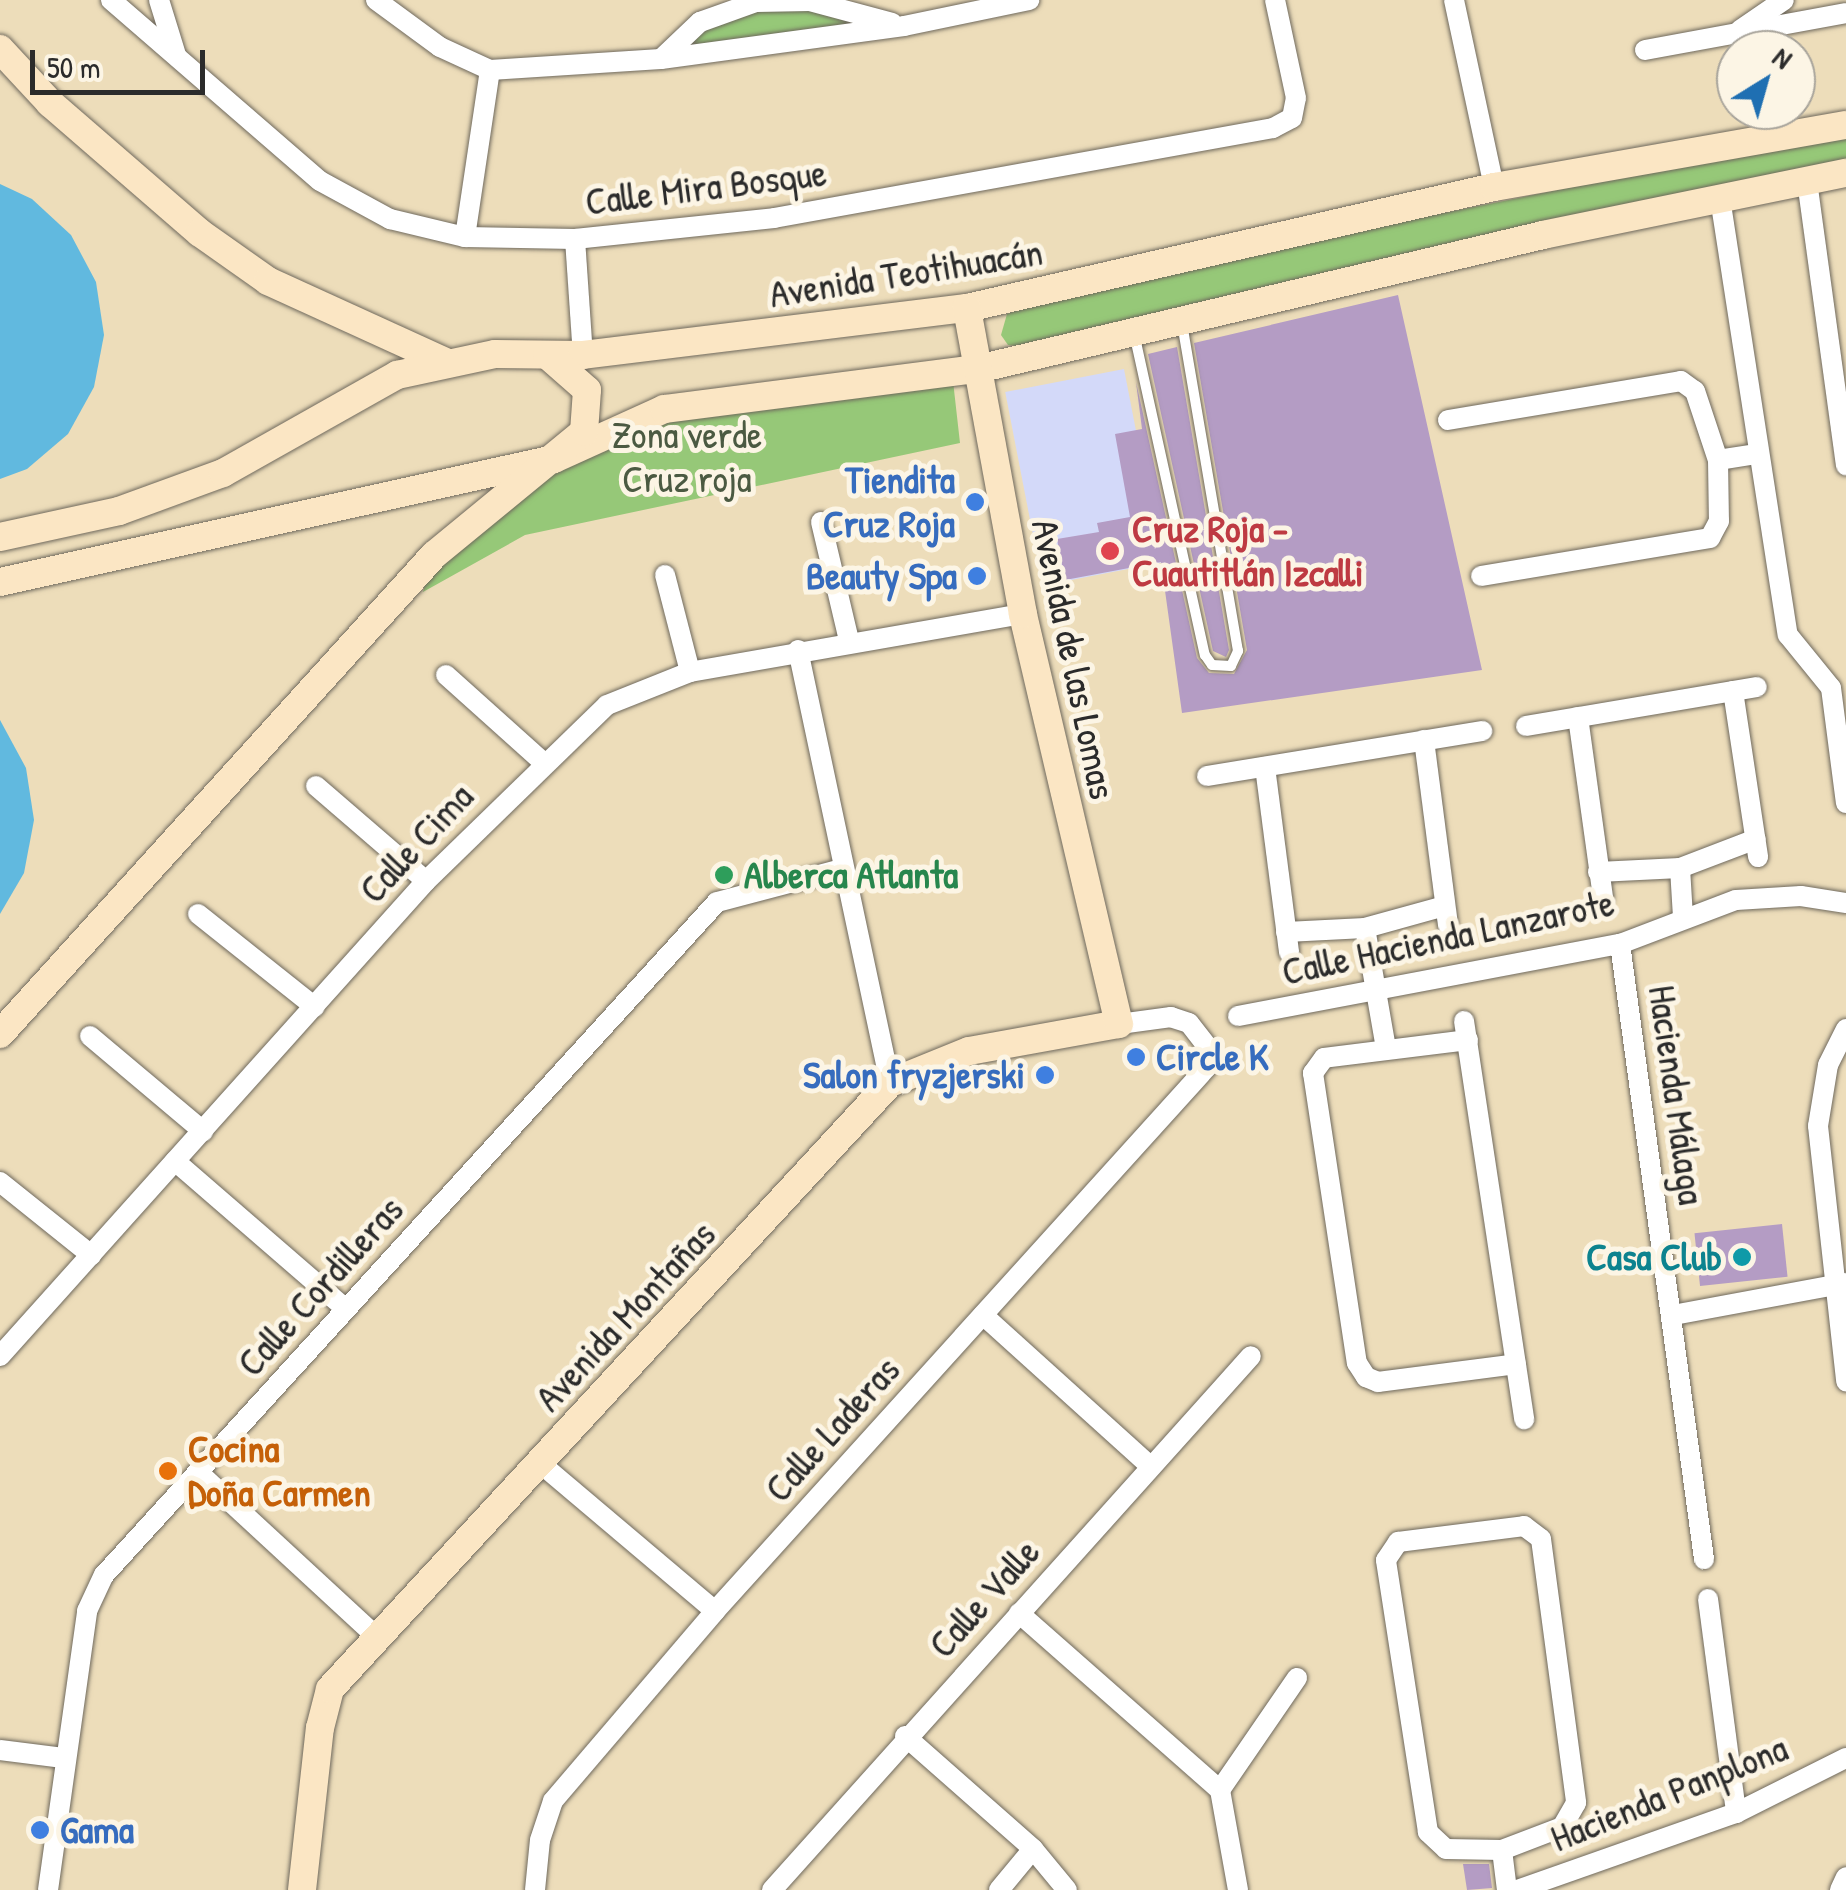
<!DOCTYPE html>
<meta charset="utf-8">
<style>
body{margin:0}
#map{position:relative;width:1846px;height:1890px;overflow:hidden;background:#edddba;font-family:"Patrick Hand",sans-serif}
div>[style]{position:absolute}
.built>*{inset:0;background:#d3d9f9;transform-origin:0 0}
.green>*{inset:0;background:#96c878}
.water>*{inset:0;background:#61b9df}
.building>*{inset:0;background:#b49cc4;transform-origin:0 0}
.roads{filter:drop-shadow(0 0 2px #6f695d) drop-shadow(0 0 2px #6f695d)}
.lane>*{height:10px;margin:-5px;padding:0 5px;transform-origin:5px;border-radius:5px;background:#fff}
.street>*{height:20px;margin:-10px;padding:0 10px;transform-origin:10px;border-radius:10px;background:#fff}
.secondary>*{height:28px;margin:-14px;padding:0 14px;transform-origin:14px;border-radius:14px;background:#fbe6c4}
.dots>*{width:28px;height:28px;translate:-50% -50%;box-sizing:border-box;border:5px solid #fcf5e5;border-radius:50%}
span{translate:-50% -50%;white-space:nowrap;text-align:center;line-height:1.15;-webkit-text-stroke:10px #fcf5e5;paint-order:stroke}
.street-label{font-size:38px;color:#2b2b2b}
.park-label{font-size:38px;color:#4b5a42}
.shop-label{font-size:38px;color:#366cbe;font-weight:700}
.right{translate:-100% -50%;text-align:right}
.left{translate:0 -50%;text-align:left}
.health-label{font-size:38px;color:#be3a42;font-weight:700}
.leisure-label{font-size:38px;color:#27864d;font-weight:700}
.culture-label{font-size:38px;color:#0d838f;font-weight:700}
.food-label{font-size:38px;color:#c56008;font-weight:700}
.north{position:absolute;left:1716px;top:30px;width:100px;height:100px;box-sizing:border-box;background:#fcf5e5;border:2px solid #a8a49b;border-radius:50%;rotate:37deg;font-size:28px;font-weight:700;line-height:40px;text-align:center;color:#2b2b2b}
.north::after{content:'';display:block;margin:auto;width:35px;height:45px;background:#1f6fb2;clip-path:polygon(50% 0,100% 100%,50% 72%,0 100%)}
.scale{position:absolute;left:30px;top:50px;width:175px;height:45px;box-sizing:border-box;border:5px solid #2b2b2b;border-top:0;padding-left:12px;font-size:30px;line-height:35px;white-space:nowrap;color:#2b2b2b;-webkit-text-stroke:8px #fcf5e5;paint-order:stroke}
</style>
<div id="map">
<div class="built">
<div style="left:1124px;top:369px;width:197px;height:121px;rotate:79deg"></div>
</div>
<div class="green">
<div style="clip-path:polygon(810px 5px,882px 26px,673px 53px,726px 12px)"></div>
<div style="clip-path:polygon(1846px 132px,1846px 168px,1024px 347px,1008px 345px,1001px 335px,1007px 314px,1022px 308px,1409px 220px)"></div>
<div style="clip-path:polygon(953px 381px,960px 443px,525px 535px,423px 592px,428px 573px,554px 459px,670px 416px)"></div>
</div>
<div class="water">
<div style="clip-path:polygon(0 184px,32px 199px,71px 235px,96px 282px,104px 335px,94px 387px,68px 434px,27px 469px,0 479px)"></div>
<div style="clip-path:polygon(0 720px,26px 768px,34px 820px,24px 873px,0 914px)"></div>
</div>
<div class="building">
<div style="clip-path:polygon(1398px 295px,1482px 670px,1182px 713px,1161px 562px,1065px 580px,1057px 539px,1099px 532px,1097px 523px,1130px 517px,1115px 434px,1142px 429px,1136px 382px,1197px 658px,1209px 673px,1234px 674px,1247px 650px,1194px 343px)"></div>
<div style="clip-path:polygon(1177px 347px,1229px 650px,1226px 657px,1213px 651px,1148px 354px)"></div>
<div style="left:1782px;top:1224px;width:53px;height:88px;rotate:84deg"></div>
<div style="clip-path:polygon(1463px 1864px,1489px 1864px,1492px 1888px,1467px 1890px)"></div>
</div>
<div class="roads">
<div class="lane">
<div style="left:1134px;top:333px;width:330px;rotate:77.6deg"></div>
<div style="left:1205px;top:655px;width:12px;rotate:55deg"></div>
<div style="left:1212px;top:665px;width:19px;rotate:3deg"></div>
<div style="left:1231px;top:666px;width:17px;rotate:-65deg"></div>
<div style="left:1238px;top:651px;width:334px;rotate:-99.7deg"></div>
</div>
<div class="street">
<div style="left:111px;top:0;width:276px;rotate:40.9deg"></div>
<div style="left:320px;top:181px;width:80px;rotate:28.5deg"></div>
<div style="left:390px;top:219px;width:77px;rotate:13.5deg"></div>
<div style="left:465px;top:237px;width:110px;rotate:1deg"></div>
<div style="left:575px;top:239px;width:200px;rotate:-6deg"></div>
<div style="left:774px;top:218px;width:507px;rotate:-10.22deg"></div>
<div style="left:1273px;top:128px;width:21px;rotate:-28deg"></div>
<div style="left:1292px;top:118px;width:20px;rotate:-79deg"></div>
<div style="left:1296px;top:98px;width:100px;rotate:-102.1deg"></div>
<div style="left:159px;top:0;width:58px;rotate:72.8deg"></div>
<div style="left:376px;top:0;width:79px;rotate:36.3deg"></div>
<div style="left:440px;top:47px;width:55px;rotate:24.7deg"></div>
<div style="left:490px;top:70px;width:171px;rotate:-3.7deg"></div>
<div style="left:661px;top:59px;width:245px;rotate:-7.7deg"></div>
<div style="left:904px;top:26px;width:128px;rotate:-11.7deg"></div>
<div style="left:1454px;top:0;width:191px;rotate:77.9deg"></div>
<div style="left:1740px;top:30px;width:53px;rotate:-34.3deg"></div>
<div style="left:1645px;top:50px;width:204px;rotate:-10.4deg"></div>
<div style="left:661px;top:59px;width:54px;rotate:-43.5deg"></div>
<div style="left:700px;top:22px;width:59px;rotate:-19.7deg"></div>
<div style="left:756px;top:2px;width:54px;rotate:-1.1deg"></div>
<div style="left:810px;top:1px;width:85px;rotate:15deg"></div>
<div style="left:1807px;top:181px;width:287px;rotate:82.2deg"></div>
<div style="left:1720px;top:198px;width:442px;rotate:81.2deg"></div>
<div style="left:1788px;top:635px;width:68px;rotate:50.9deg"></div>
<div style="left:1831px;top:688px;width:116px;rotate:82.6deg"></div>
<div style="left:465px;top:237px;width:169px;rotate:-81.5deg"></div>
<div style="left:575px;top:239px;width:116px;rotate:86.1deg"></div>
<div style="left:1448px;top:420px;width:236px;rotate:-9.5deg"></div>
<div style="left:1681px;top:381px;width:17px;rotate:36deg"></div>
<div style="left:1695px;top:391px;width:73px;rotate:71.6deg"></div>
<div style="left:1718px;top:460px;width:61px;rotate:89.1deg"></div>
<div style="left:1719px;top:521px;width:19px;rotate:118deg"></div>
<div style="left:1710px;top:538px;width:232px;rotate:170.6deg"></div>
<div style="left:1718px;top:460px;width:38px;rotate:-9deg"></div>
<div style="left:821px;top:522px;width:121px;rotate:76.7deg"></div>
<div style="left:665px;top:575px;width:100px;rotate:75.5deg"></div>
<div style="left:798px;top:650px;width:443px;rotate:78deg"></div>
<div style="left:446px;top:675px;width:129px;rotate:41.9deg"></div>
<div style="left:1733px;top:691px;width:168px;rotate:81.4deg"></div>
<div style="left:1578px;top:717px;width:183px;rotate:82.1deg"></div>
<div style="left:1526px;top:726px;width:234px;rotate:-9.6deg"></div>
<div style="left:1424px;top:740px;width:187px;rotate:82.6deg"></div>
<div style="left:1265px;top:767px;width:187px;rotate:82.6deg"></div>
<div style="left:1207px;top:776px;width:279px;rotate:-9.3deg"></div>
<div style="left:316px;top:786px;width:145px;rotate:40.8deg"></div>
<div style="left:1680px;top:868px;width:49px;rotate:86.5deg"></div>
<div style="left:1598px;top:872px;width:82px;rotate:-2.8deg"></div>
<div style="left:1680px;top:868px;width:81px;rotate:-20.9deg"></div>
<div style="left:198px;top:914px;width:149px;rotate:38.5deg"></div>
<div style="left:1365px;top:928px;width:122px;rotate:80.1deg"></div>
<div style="left:1286px;top:932px;width:79px;rotate:-2.9deg"></div>
<div style="left:1365px;top:928px;width:83px;rotate:-15.4deg"></div>
<div style="left:1620px;top:944px;width:621px;rotate:82.22deg"></div>
<div style="left:1238px;top:1016px;width:389px;rotate:-10.7deg"></div>
<div style="left:1620px;top:944px;width:124px;rotate:-20.8deg"></div>
<div style="left:1736px;top:900px;width:65px;rotate:-3.5deg"></div>
<div style="left:1801px;top:896px;width:46px;rotate:8.8deg"></div>
<div style="left:1464px;top:1021px;width:403px;rotate:81.4deg"></div>
<div style="left:1846px;top:1029px;width:40px;rotate:116.6deg"></div>
<div style="left:1828px;top:1065px;width:62px;rotate:99.3deg"></div>
<div style="left:1818px;top:1126px;width:257px;rotate:83.7deg"></div>
<div style="left:90px;top:1036px;width:148px;rotate:40.1deg"></div>
<div style="left:1468px;top:1040px;width:145px;rotate:172.9deg"></div>
<div style="left:1324px;top:1058px;width:19px;rotate:126deg"></div>
<div style="left:1313px;top:1073px;width:293px;rotate:81.4deg"></div>
<div style="left:1357px;top:1363px;width:17px;rotate:57deg"></div>
<div style="left:1366px;top:1377px;width:13px;rotate:23deg"></div>
<div style="left:1378px;top:1382px;width:139px;rotate:-7.4deg"></div>
<div style="left:175px;top:1161px;width:226px;rotate:40.9deg"></div>
<div style="left:0;top:1182px;width:117px;rotate:38.7deg"></div>
<div style="left:983px;top:1315px;width:224px;rotate:42.1deg"></div>
<div style="left:1673px;top:1315px;width:176px;rotate:-10.5deg"></div>
<div style="left:0;top:1356px;width:638px;rotate:-48.11deg"></div>
<div style="left:426px;top:881px;width:252px;rotate:-44.2deg"></div>
<div style="left:607px;top:705px;width:89px;rotate:-21.7deg"></div>
<div style="left:690px;top:672px;width:338px;rotate:-9.9deg"></div>
<div style="left:540px;top:1463px;width:229px;rotate:40.2deg"></div>
<div style="left:199px;top:1473px;width:242px;rotate:42.7deg"></div>
<div style="left:1524px;top:1526px;width:21px;rotate:37deg"></div>
<div style="left:1541px;top:1539px;width:266px;rotate:82.4deg"></div>
<div style="left:1576px;top:1803px;width:28px;rotate:120deg"></div>
<div style="left:1562px;top:1827px;width:64px;rotate:159deg"></div>
<div style="left:1502px;top:1850px;width:56px;rotate:-179deg"></div>
<div style="left:1446px;top:1849px;width:25px;rotate:-137deg"></div>
<div style="left:1428px;top:1832px;width:275px;rotate:-98.8deg"></div>
<div style="left:1386px;top:1560px;width:22px;rotate:-56deg"></div>
<div style="left:1398px;top:1542px;width:127px;rotate:-7.2deg"></div>
<div style="left:1708px;top:1599px;width:216px;rotate:82.5deg"></div>
<div style="left:1019px;top:1613px;width:268px;rotate:41.4deg"></div>
<div style="left:1220px;top:1790px;width:102px;rotate:79.8deg"></div>
<div style="left:905px;top:1736px;width:171px;rotate:41.4deg"></div>
<div style="left:1033px;top:1849px;width:53px;rotate:50.3deg"></div>
<div style="left:0;top:1750px;width:64px;rotate:7.2deg"></div>
<div style="left:1220px;top:1790px;width:136px;rotate:-55.5deg"></div>
<div style="left:1502px;top:1850px;width:40px;rotate:82.9deg"></div>
<div style="left:48px;top:1890px;width:282px;rotate:-82deg"></div>
<div style="left:87px;top:1611px;width:40px;rotate:-65deg"></div>
<div style="left:104px;top:1575px;width:910px;rotate:-47.67deg"></div>
<div style="left:717px;top:902px;width:129px;rotate:-14.8deg"></div>
<div style="left:535px;top:1890px;width:50px;rotate:-84.3deg"></div>
<div style="left:540px;top:1840px;width:41px;rotate:-71.6deg"></div>
<div style="left:553px;top:1801px;width:250px;rotate:-49.5deg"></div>
<div style="left:715px;top:1611px;width:733px;rotate:-47.87deg"></div>
<div style="left:1207px;top:1067px;width:17px;rotate:-80deg"></div>
<div style="left:1210px;top:1050px;width:34px;rotate:-128deg"></div>
<div style="left:1189px;top:1023px;width:19px;rotate:-162deg"></div>
<div style="left:1171px;top:1017px;width:52px;rotate:172.3deg"></div>
<div style="left:772px;top:1890px;width:717px;rotate:-48.11deg"></div>
<div style="left:999px;top:1890px;width:53px;rotate:-50.3deg"></div>
<div style="left:1517px;top:1890px;width:232px;rotate:-19.4deg"></div>
<div style="left:1736px;top:1813px;width:123px;rotate:-26.6deg"></div>
<div style="left:1840px;top:1890px;width:14px;rotate:-65deg"></div>
</div>
<div class="secondary">
<div style="left:0;top:49px;width:74px;rotate:47.2deg"></div>
<div style="left:50px;top:103px;width:198px;rotate:40.9deg"></div>
<div style="left:200px;top:233px;width:83px;rotate:35.2deg"></div>
<div style="left:268px;top:281px;width:198px;rotate:24.5deg"></div>
<div style="left:0;top:537px;width:122px;rotate:-12.3deg"></div>
<div style="left:119px;top:511px;width:111px;rotate:-20.1deg"></div>
<div style="left:223px;top:473px;width:200px;rotate:-29.4deg"></div>
<div style="left:397px;top:375px;width:100px;rotate:-12.1deg"></div>
<div style="left:495px;top:354px;width:88px;rotate:0.7deg"></div>
<div style="left:583px;top:355px;width:387px;rotate:-7deg"></div>
<div style="left:967px;top:308px;width:541px;rotate:-12.93deg"></div>
<div style="left:1494px;top:187px;width:357px;rotate:-10deg"></div>
<div style="left:0;top:582px;width:567px;rotate:-12.52deg"></div>
<div style="left:554px;top:459px;width:121px;rotate:-24.4deg"></div>
<div style="left:664px;top:409px;width:317px;rotate:-7.3deg"></div>
<div style="left:978px;top:369px;width:581px;rotate:-13.34deg"></div>
<div style="left:1543px;top:235px;width:309px;rotate:-11.6deg"></div>
<div style="left:0;top:1034px;width:646px;rotate:-47.82deg"></div>
<div style="left:434px;top:555px;width:194px;rotate:-39.4deg"></div>
<div style="left:584px;top:432px;width:42px;rotate:-85.9deg"></div>
<div style="left:587px;top:390px;width:53px;rotate:-138.8deg"></div>
<div style="left:302px;top:1890px;width:163px;rotate:-83.7deg"></div>
<div style="left:320px;top:1728px;width:40px;rotate:-75.6deg"></div>
<div style="left:330px;top:1689px;width:825px;rotate:-47.26deg"></div>
<div style="left:890px;top:1083px;width:85px;rotate:-22.1deg"></div>
<div style="left:969px;top:1051px;width:152px;rotate:-10.2deg"></div>
<div style="left:1119px;top:1024px;width:421px;rotate:-103.2deg"></div>
<div style="left:1023px;top:614px;width:311px;rotate:-100.4deg"></div>
</div>
</div>
<div class="dots">
<div style="left:975px;top:502px;background:#3f7fe0"></div>
<div style="left:1110px;top:551px;background:#e0444e"></div>
<div style="left:977px;top:576px;background:#3f7fe0"></div>
<div style="left:724px;top:875px;background:#2e9e5b"></div>
<div style="left:1136px;top:1057px;background:#3f7fe0"></div>
<div style="left:1045px;top:1075px;background:#3f7fe0"></div>
<div style="left:1742px;top:1257px;background:#0f9aa8"></div>
<div style="left:168px;top:1471px;background:#e8710a"></div>
<div style="left:40px;top:1830px;background:#3f7fe0"></div>
</div>
<div class="street-label">
<span style="left:706px;top:187px;rotate:-7deg">Calle Mira Bosque</span>
<span style="left:906px;top:273px;rotate:-9deg">Avenida Teotihuacán</span>
<span style="left:1074px;top:659px;rotate:78deg">Avenida de las Lomas</span>
<span style="left:416px;top:843px;rotate:-47deg">Calle Cima</span>
<span style="left:1448px;top:937px;rotate:-12deg">Calle Hacienda Lanzarote</span>
<span style="left:1677px;top:1095px;rotate:82deg">Hacienda Málaga</span>
<span style="left:320px;top:1286px;rotate:-48deg">Calle Cordilleras</span>
<span style="left:625px;top:1316px;rotate:-47deg">Avenida Montañas</span>
<span style="left:832px;top:1429px;rotate:-48deg">Calle Laderas</span>
<span style="left:984px;top:1598px;rotate:-48deg">Calle Valle</span>
<span style="left:1669px;top:1793px;rotate:-22deg">Hacienda Panplona</span>
</div>
<div class="park-label">
<span style="left:687px;top:457px">Zona verde<br>Cruz roja</span>
</div>
<div class="shop-label">
<span class="right" style="left:955px;top:502px">Tiendita<br>Cruz Roja</span>
<span class="right" style="left:957px;top:576px">Beauty Spa</span>
<span class="left" style="left:1156px;top:1057px">Circle K</span>
<span class="right" style="left:1025px;top:1075px">Salon fryzjerski</span>
<span class="left" style="left:60px;top:1830px">Gama</span>
</div>
<div class="health-label">
<span class="left" style="left:1132px;top:551px">Cruz Roja -<br>Cuautitlán Izcalli</span>
</div>
<div class="leisure-label">
<span class="left" style="left:744px;top:875px">Alberca Atlanta</span>
</div>
<div class="culture-label">
<span class="right" style="left:1722px;top:1257px">Casa Club</span>
</div>
<div class="food-label">
<span class="left" style="left:188px;top:1471px">Cocina<br>Doña Carmen</span>
</div>
<div class="north">N</div>
<div class="scale">50 m</div>
</div>
